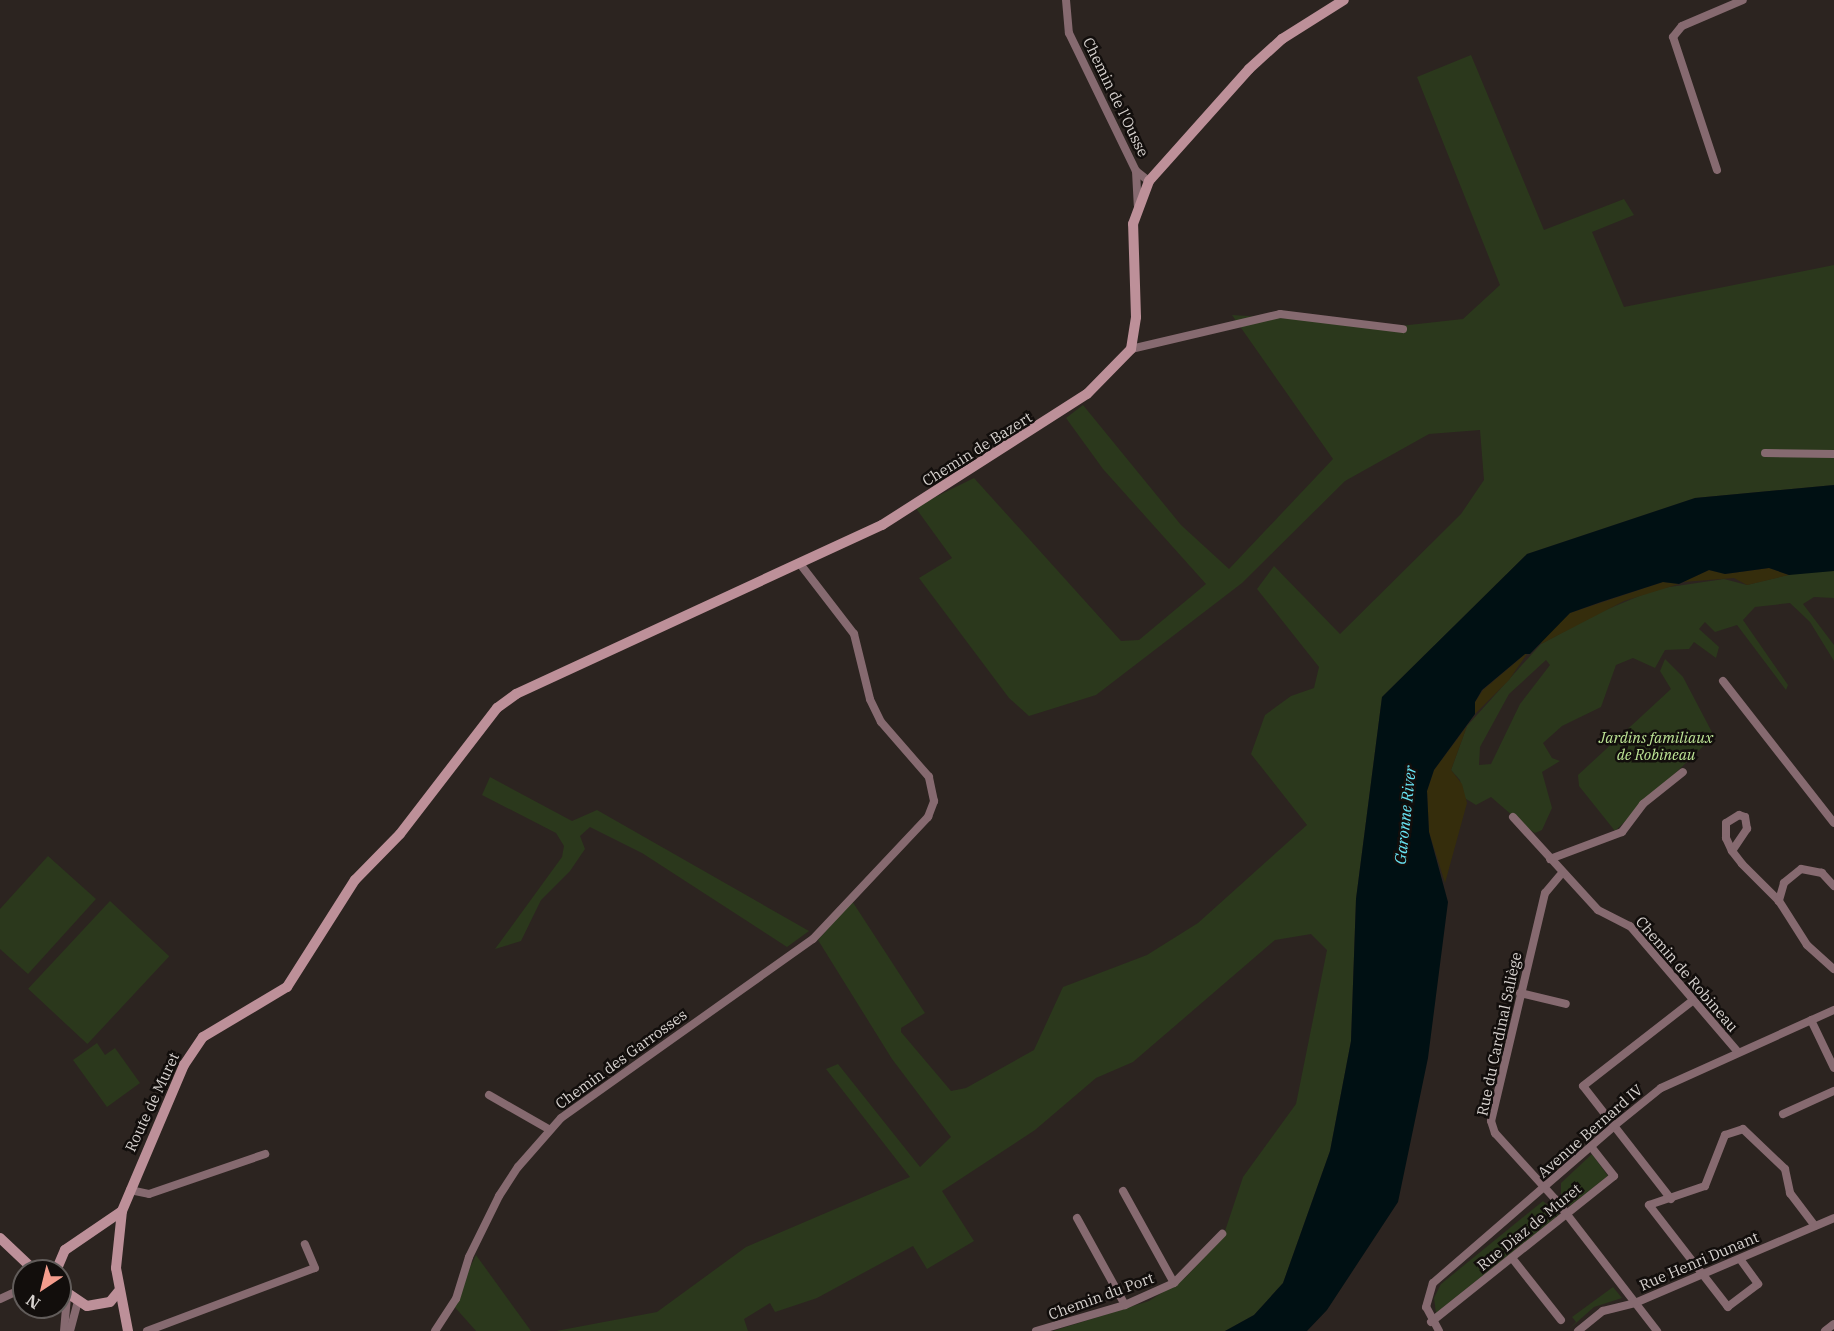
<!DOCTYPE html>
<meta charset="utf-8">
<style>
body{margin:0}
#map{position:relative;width:1834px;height:1331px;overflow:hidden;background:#2c2420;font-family:"IBM Plex Serif",serif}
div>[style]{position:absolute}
.green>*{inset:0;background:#2b381c;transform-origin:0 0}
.sand>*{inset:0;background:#352d0c}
.water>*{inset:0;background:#001013}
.street>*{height:8px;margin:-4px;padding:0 4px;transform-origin:4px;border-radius:4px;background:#866a70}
.secondary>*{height:10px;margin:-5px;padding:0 5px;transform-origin:5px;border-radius:5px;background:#bd9099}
span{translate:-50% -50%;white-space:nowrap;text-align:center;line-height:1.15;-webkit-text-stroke:5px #120e0c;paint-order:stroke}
.street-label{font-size:15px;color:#d7d2cf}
.park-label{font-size:15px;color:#bee596;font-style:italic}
.water-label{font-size:16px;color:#69e4f4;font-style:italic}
.north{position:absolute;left:12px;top:1259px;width:60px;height:60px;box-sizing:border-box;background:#120e0c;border:2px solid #615c5a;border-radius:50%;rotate:215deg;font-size:16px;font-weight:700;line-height:24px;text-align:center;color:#d7d2cf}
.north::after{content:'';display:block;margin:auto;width:21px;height:27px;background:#f49d8d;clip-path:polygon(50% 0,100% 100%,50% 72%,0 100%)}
</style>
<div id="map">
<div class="green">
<div style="clip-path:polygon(1471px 55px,1544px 230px,1624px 199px,1634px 215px,1592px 232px,1624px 307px,1834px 265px,1834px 485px,1695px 498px,1527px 554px,1382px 697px,1356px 899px,1351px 1041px,1330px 1151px,1283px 1283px,1254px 1315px,1225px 1331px,1053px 1331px,1149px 1301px,1185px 1278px,1223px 1237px,1243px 1177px,1296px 1104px,1327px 950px,1311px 934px,1275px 940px,1133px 1062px,1096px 1078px,1035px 1130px,942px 1191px,974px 1241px,927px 1269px,913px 1246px,817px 1298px,775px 1312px,770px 1303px,744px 1319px,748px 1331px,556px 1331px,657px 1312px,746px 1247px,910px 1177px,826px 1069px,838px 1064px,920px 1167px,951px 1137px,892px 1059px,818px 940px,852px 901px,925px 1013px,901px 1028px,901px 1032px,951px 1091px,966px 1088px,1034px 1050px,1063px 987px,1147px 955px,1198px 923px,1307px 825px,1251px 754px,1265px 715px,1291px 696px,1314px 688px,1319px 667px,1257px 589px,1274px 566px,1340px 634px,1461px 514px,1484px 480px,1480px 430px,1429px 434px,1345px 481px,1242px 583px,1096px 695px,1029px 716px,1009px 698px,919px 578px,952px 558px,915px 507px,974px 478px,1121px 641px,1139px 640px,1206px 584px,1103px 469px,1066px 418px,1083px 405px,1181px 525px,1229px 569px,1333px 459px,1232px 315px,1400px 326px,1463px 319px,1500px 285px,1417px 77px)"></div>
<div style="clip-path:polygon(evenodd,1803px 571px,1834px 571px,1834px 598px,1814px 597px,1803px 604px,1834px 645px,1834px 661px,1810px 622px,1790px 603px,1755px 607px,1743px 620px,1788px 685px,1786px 690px,1737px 625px,1715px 632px,1705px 622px,1699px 629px,1719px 647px,1716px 658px,1694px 642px,1689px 649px,1665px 650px,1655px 668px,1633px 658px,1616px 665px,1601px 707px,1562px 726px,1543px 743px,1552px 758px,1560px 761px,1542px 772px,1552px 808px,1542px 830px,1535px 833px,1527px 828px,1491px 797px,1476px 805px,1463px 797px,1460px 780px,1451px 770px,1467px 726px,1541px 644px,1596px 614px,1656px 589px,1724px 579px,1747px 585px,1803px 571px,1546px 660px,1550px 665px,1520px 704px,1491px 764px,1479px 765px,1480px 747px,1509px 694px,1546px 660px)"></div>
<div style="clip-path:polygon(1665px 659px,1683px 677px,1714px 736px,1615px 831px,1579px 786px,1578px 775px,1671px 689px,1660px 671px)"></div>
<div style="clip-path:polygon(490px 777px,572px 821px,597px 810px,809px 931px,787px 947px,642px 853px,590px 827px,580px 836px,585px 849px,570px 871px,541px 900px,521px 941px,495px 949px,562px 857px,564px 846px,556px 833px,482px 795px)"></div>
<div style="clip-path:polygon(48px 856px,96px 899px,28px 974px,0 949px,0 909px)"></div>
<div style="left:110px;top:901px;width:81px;height:120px;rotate:43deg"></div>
<div style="clip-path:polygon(97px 1043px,105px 1055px,115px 1048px,140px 1083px,107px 1107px,73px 1060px)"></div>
<div style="clip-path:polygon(1592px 1154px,1608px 1176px,1570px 1206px,1561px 1194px,1561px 1183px)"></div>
<div style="clip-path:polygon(1543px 1201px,1559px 1215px,1436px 1313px,1434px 1298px,1441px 1284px)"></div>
<div style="clip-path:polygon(476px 1255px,531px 1331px,476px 1331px,452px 1304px)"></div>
<div style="clip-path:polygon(1613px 1287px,1622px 1298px,1594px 1307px,1567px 1331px,1576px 1322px,1572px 1317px)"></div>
</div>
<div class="sand">
<div style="clip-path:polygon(1769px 568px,1789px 575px,1747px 585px,1734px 578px,1683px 582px,1709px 570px,1725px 574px)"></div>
<div style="clip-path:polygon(1663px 582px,1679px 584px,1624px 601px,1541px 644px,1543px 636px,1570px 613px)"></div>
<div style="clip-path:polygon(1529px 651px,1509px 680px,1475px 714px,1475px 702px,1483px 690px)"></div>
<div style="clip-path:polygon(1467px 726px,1451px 770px,1462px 784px,1467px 803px,1445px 883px,1429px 832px,1427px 791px,1434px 770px)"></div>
</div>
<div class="water">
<div style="clip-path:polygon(1834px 485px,1834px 571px,1789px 575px,1769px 568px,1725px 574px,1709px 570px,1679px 584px,1663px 582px,1601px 602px,1570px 613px,1530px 654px,1525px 654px,1482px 690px,1475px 702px,1475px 714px,1434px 770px,1427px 791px,1429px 832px,1448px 902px,1428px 1058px,1398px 1202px,1327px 1310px,1307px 1331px,1225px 1331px,1254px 1315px,1283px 1283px,1330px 1151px,1351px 1041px,1356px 899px,1382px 697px,1527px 554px,1695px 498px)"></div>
</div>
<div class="street">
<div style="left:1066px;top:0;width:33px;rotate:85deg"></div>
<div style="left:1069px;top:33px;width:153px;rotate:64.1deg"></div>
<div style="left:1136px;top:171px;width:16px;rotate:38deg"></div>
<div style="left:1717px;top:170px;width:140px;rotate:-108.3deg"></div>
<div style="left:1673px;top:37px;width:14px;rotate:-51deg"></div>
<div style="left:1682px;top:26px;width:66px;rotate:-23.1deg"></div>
<div style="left:1136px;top:171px;width:34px;rotate:87deg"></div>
<div style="left:1131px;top:349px;width:153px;rotate:-13.2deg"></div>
<div style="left:1280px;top:314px;width:124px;rotate:7deg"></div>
<div style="left:1765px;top:453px;width:69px;rotate:0.8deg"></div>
<div style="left:1723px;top:681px;width:180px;rotate:52deg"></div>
<div style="left:1513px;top:817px;width:126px;rotate:47.6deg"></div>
<div style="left:1598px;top:910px;width:36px;rotate:27deg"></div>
<div style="left:1630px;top:926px;width:165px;rotate:49.4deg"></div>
<div style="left:1732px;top:851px;width:27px;rotate:-56deg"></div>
<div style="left:1747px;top:829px;width:12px;rotate:-99deg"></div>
<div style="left:1745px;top:817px;width:6px;rotate:-162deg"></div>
<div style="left:1739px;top:815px;width:15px;rotate:148deg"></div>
<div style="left:1726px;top:823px;width:15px;rotate:90deg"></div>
<div style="left:1726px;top:838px;width:14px;rotate:65deg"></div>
<div style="left:1732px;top:851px;width:16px;rotate:52deg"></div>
<div style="left:1742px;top:864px;width:52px;rotate:45deg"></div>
<div style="left:1550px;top:859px;width:77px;rotate:-20.6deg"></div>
<div style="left:1622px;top:832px;width:35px;rotate:-53deg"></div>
<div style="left:1643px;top:804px;width:51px;rotate:-38.7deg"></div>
<div style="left:1562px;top:873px;width:26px;rotate:130deg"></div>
<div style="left:1545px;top:893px;width:234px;rotate:103.3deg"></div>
<div style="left:1491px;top:1121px;width:13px;rotate:72deg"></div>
<div style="left:1495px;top:1133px;width:89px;rotate:47.7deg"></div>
<div style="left:1555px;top:1199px;width:167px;rotate:52.3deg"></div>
<div style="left:1834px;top:886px;width:18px;rotate:-133deg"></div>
<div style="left:1822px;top:873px;width:21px;rotate:-169deg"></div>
<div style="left:1801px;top:869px;width:22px;rotate:141deg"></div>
<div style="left:1784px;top:883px;width:19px;rotate:106deg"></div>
<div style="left:1779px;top:901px;width:52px;rotate:57.5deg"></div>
<div style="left:1807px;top:945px;width:36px;rotate:42deg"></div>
<div style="left:1520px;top:993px;width:47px;rotate:13.4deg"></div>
<div style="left:1811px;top:1020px;width:53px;rotate:64.4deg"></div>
<div style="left:489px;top:1095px;width:70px;rotate:29.8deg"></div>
<div style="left:1783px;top:1114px;width:56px;rotate:-24.3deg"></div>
<div style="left:130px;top:1190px;width:19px;rotate:12deg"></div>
<div style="left:149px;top:1194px;width:123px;rotate:-19deg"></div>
<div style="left:1123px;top:1191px;width:105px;rotate:61deg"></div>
<div style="left:1671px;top:1199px;width:143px;rotate:-127.9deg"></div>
<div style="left:1583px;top:1086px;width:138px;rotate:-37.9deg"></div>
<div style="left:1077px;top:1218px;width:99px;rotate:61.1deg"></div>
<div style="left:1512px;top:1258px;width:79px;rotate:51.7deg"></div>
<div style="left:1740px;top:1259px;width:31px;rotate:54deg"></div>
<div style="left:1758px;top:1284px;width:38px;rotate:143deg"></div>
<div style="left:1728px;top:1307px;width:129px;rotate:-127.8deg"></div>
<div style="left:1649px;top:1205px;width:59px;rotate:-18.7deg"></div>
<div style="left:1705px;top:1186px;width:55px;rotate:-68.6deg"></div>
<div style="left:1725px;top:1135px;width:19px;rotate:-18deg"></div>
<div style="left:1743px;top:1129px;width:58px;rotate:43.6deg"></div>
<div style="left:1785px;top:1169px;width:25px;rotate:78deg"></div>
<div style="left:1790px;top:1193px;width:41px;rotate:52.9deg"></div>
<div style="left:0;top:1299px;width:26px;rotate:-25deg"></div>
<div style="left:1431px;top:1322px;width:234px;rotate:-38.6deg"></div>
<div style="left:1614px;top:1176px;width:37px;rotate:-128deg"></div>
<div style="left:64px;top:1331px;width:38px;rotate:-85deg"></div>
<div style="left:70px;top:1331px;width:30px;rotate:-75deg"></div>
<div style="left:147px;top:1331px;width:179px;rotate:-20.6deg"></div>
<div style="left:315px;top:1268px;width:26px;rotate:-113deg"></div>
<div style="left:435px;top:1331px;width:38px;rotate:-57deg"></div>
<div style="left:456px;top:1299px;width:44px;rotate:-72.8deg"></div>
<div style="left:469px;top:1257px;width:68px;rotate:-63.8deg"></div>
<div style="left:499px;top:1196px;width:35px;rotate:-57deg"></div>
<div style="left:518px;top:1167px;width:65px;rotate:-48.7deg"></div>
<div style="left:561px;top:1118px;width:309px;rotate:-35.4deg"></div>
<div style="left:813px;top:939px;width:168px;rotate:-46.7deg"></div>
<div style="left:928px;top:817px;width:17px;rotate:-69deg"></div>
<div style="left:934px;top:801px;width:25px;rotate:-102deg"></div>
<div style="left:929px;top:777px;width:73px;rotate:-131.1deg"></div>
<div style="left:881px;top:722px;width:25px;rotate:-116deg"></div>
<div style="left:870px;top:699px;width:67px;rotate:-103.8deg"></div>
<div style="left:854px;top:634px;width:88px;rotate:-127.6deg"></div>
<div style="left:1036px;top:1331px;width:93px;rotate:-16.3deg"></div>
<div style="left:1125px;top:1305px;width:54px;rotate:-24.2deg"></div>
<div style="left:1174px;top:1283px;width:69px;rotate:-45.6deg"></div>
<div style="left:1439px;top:1331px;width:27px;rotate:-118deg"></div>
<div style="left:1426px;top:1307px;width:25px;rotate:-74deg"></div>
<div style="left:1433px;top:1283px;width:240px;rotate:-40.9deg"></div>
<div style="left:1614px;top:1126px;width:60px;rotate:-39deg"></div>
<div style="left:1661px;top:1088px;width:190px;rotate:-24.3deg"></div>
<div style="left:1578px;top:1331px;width:32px;rotate:-39deg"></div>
<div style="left:1603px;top:1311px;width:33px;rotate:-14deg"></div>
<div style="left:1635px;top:1303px;width:216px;rotate:-23.1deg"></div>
<div style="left:1825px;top:1331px;width:11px;rotate:-38deg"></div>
</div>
<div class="secondary">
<div style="left:0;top:1238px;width:48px;rotate:43.3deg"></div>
<div style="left:56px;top:1271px;width:23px;rotate:-67deg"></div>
<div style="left:65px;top:1250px;width:69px;rotate:-34.4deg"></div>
<div style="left:60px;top:1288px;width:32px;rotate:34deg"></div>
<div style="left:87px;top:1306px;width:23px;rotate:-10deg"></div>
<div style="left:110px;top:1302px;width:13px;rotate:-51deg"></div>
<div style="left:128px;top:1331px;width:64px;rotate:-100.8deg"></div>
<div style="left:116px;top:1268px;width:57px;rotate:-84deg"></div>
<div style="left:122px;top:1211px;width:159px;rotate:-67deg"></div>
<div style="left:184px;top:1065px;width:34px;rotate:-56deg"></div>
<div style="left:203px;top:1037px;width:98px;rotate:-30.8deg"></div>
<div style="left:287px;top:987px;width:127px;rotate:-57.6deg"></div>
<div style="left:355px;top:880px;width:64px;rotate:-45.6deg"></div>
<div style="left:400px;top:834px;width:159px;rotate:-52.4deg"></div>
<div style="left:497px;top:708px;width:24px;rotate:-36deg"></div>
<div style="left:516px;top:694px;width:403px;rotate:-24.8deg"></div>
<div style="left:882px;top:525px;width:243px;rotate:-32.6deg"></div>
<div style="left:1087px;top:394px;width:63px;rotate:-45.6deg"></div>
<div style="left:1131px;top:349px;width:32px;rotate:-81deg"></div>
<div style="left:1136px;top:317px;width:93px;rotate:-91.8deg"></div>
<div style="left:1133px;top:224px;width:46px;rotate:-69.6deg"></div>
<div style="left:1149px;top:181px;width:150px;rotate:-48.2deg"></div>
<div style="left:1249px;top:69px;width:45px;rotate:-42.3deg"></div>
<div style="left:1282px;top:39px;width:73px;rotate:-32.2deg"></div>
</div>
<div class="street-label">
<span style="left:1116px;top:97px;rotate:64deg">Chemin de l'Ousse</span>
<span style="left:977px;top:449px;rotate:-32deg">Chemin de Bazert</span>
<span style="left:1687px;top:974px;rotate:49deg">Chemin de Robineau</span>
<span style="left:1499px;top:1034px;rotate:-78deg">Rue du Cardinal Saliège</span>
<span style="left:621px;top:1059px;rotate:-36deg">Chemin des Garrosses</span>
<span style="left:152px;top:1102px;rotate:-65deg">Route de Muret</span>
<span style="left:1590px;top:1131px;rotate:-41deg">Avenue Bernard IV</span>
<span style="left:1529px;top:1227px;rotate:-39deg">Rue Diaz de Muret</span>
<span style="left:1699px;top:1261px;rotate:-23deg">Rue Henri Dunant</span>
<span style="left:1101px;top:1296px;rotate:-20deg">Chemin du Port</span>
</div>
<div class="park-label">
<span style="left:1656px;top:746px">Jardins familiaux<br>de Robineau</span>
</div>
<div class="water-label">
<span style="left:1405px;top:815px;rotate:-84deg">Garonne River</span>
</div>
<div class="north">N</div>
</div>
